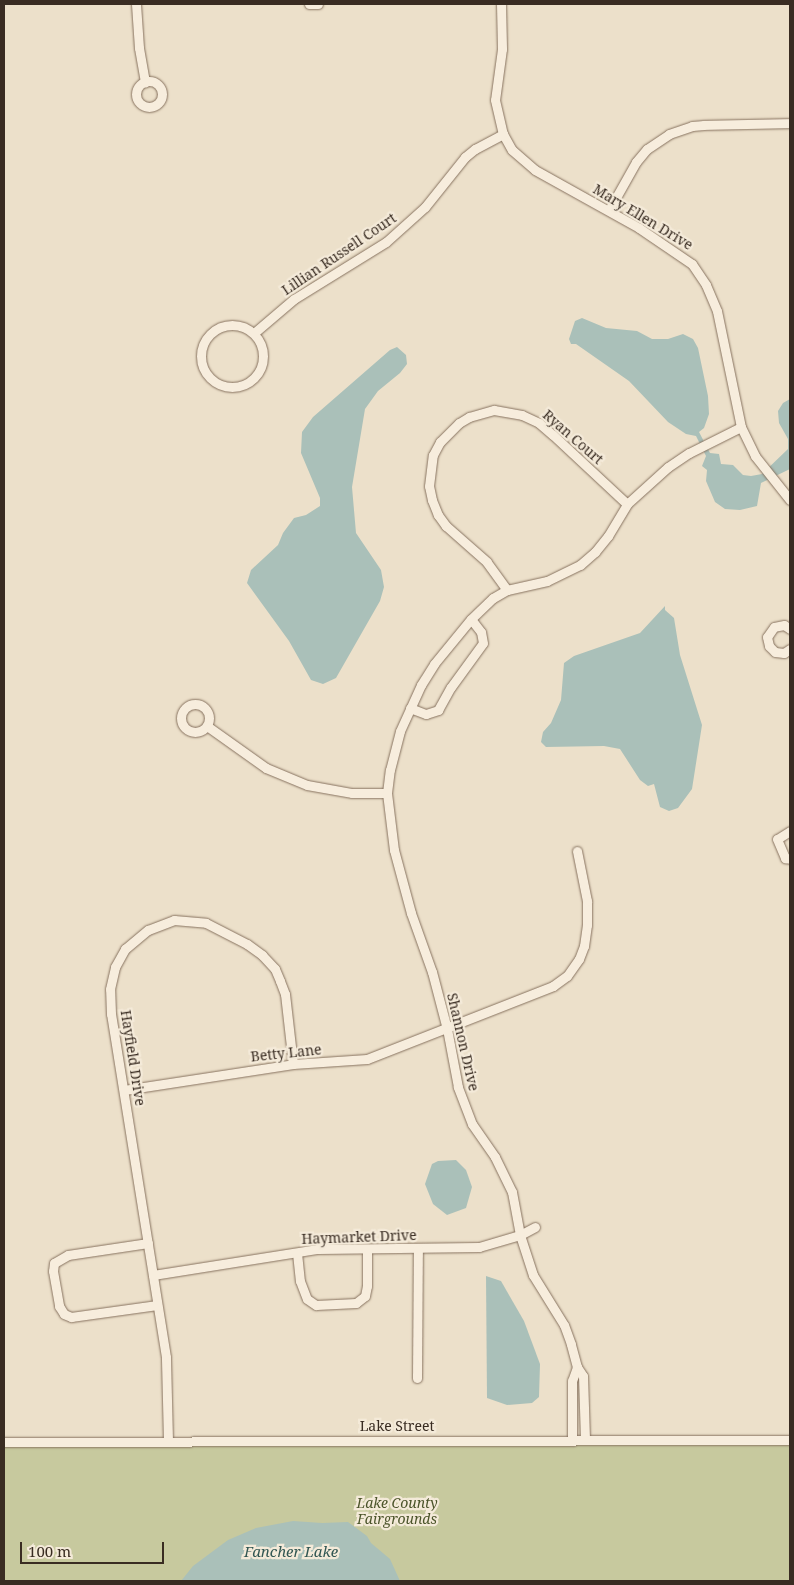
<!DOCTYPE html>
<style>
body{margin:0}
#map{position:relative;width:794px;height:1585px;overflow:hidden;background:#ece0ca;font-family:"Noto Serif",serif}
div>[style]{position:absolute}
.green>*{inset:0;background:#c7c99e;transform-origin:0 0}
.water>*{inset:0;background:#aac0b9}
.roads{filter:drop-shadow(0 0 1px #87725f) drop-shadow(0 0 1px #87725f)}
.street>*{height:9px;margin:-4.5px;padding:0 4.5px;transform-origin:4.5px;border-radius:4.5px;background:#f7eddd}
.street>.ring{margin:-4.5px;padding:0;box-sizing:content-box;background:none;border:9px solid #f7eddd;border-radius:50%}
span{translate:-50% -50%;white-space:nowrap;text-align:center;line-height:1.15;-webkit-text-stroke:4.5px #f4ead9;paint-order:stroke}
.street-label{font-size:14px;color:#392c22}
.park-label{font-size:14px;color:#4b542a;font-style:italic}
.water-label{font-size:15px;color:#325753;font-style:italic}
.frame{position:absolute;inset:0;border:5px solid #392c22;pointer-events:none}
.scale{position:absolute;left:20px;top:1542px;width:144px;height:22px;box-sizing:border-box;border:2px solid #392c22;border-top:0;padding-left:6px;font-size:15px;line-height:18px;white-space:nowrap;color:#392c22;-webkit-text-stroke:4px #f4ead9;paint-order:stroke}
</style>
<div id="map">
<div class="green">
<div style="left:790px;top:1441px;width:140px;height:786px;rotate:90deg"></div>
</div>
<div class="water">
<div style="clip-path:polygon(582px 318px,606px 328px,637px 331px,652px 339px,668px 339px,683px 334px,693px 339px,698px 348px,708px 396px,709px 414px,704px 428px,699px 432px,710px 453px,719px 454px,721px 464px,733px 465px,743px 475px,751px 476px,762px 474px,788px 449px,788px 439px,779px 423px,778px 411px,783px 403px,790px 399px,790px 469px,761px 483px,757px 506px,740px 510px,725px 509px,715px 502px,706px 481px,707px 470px,702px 466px,706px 456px,696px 436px,686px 434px,668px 422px,629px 381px,576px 344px,571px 344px,569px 339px,575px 321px)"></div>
<div style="clip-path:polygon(397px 347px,406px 355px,407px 364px,400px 373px,378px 391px,365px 409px,352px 487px,356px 533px,381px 570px,384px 587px,380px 601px,336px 678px,323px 684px,311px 680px,289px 641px,247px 583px,251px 570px,278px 545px,283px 533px,294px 518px,306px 515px,320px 506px,320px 498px,301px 453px,302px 432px,313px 417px,390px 350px)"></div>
<div style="clip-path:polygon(665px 606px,665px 610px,674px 618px,680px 655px,702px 725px,692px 789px,678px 808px,669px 811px,660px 807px,654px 784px,648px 786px,640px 780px,620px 749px,604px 746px,546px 747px,541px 742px,543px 732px,551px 723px,561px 700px,564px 663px,574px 656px,640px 633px)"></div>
<div style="clip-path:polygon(456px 1160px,466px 1170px,472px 1187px,466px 1208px,447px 1215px,433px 1204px,425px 1184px,432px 1164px,438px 1161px)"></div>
<div style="clip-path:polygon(486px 1276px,501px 1281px,524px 1321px,540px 1364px,539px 1397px,532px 1403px,507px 1405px,487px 1398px)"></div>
<div style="clip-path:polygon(293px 1521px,322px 1523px,348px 1522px,367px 1536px,371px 1543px,390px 1559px,400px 1581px,181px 1581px,193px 1566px,228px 1540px,256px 1528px)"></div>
</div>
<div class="roads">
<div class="street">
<div style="left:136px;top:4px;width:44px;rotate:86.1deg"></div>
<div style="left:139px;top:48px;width:35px;rotate:80deg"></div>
<div style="left:309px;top:4px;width:9px"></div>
<div style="left:501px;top:4px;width:45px;rotate:88.7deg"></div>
<div style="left:502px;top:49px;width:51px;rotate:97.8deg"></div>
<div style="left:495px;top:100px;width:35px;rotate:77deg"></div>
<div style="left:503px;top:134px;width:18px;rotate:61deg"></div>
<div style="left:512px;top:150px;width:30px;rotate:41deg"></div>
<div style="left:535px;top:170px;width:119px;rotate:29.1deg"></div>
<div style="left:639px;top:228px;width:64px;rotate:34.2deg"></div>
<div style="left:692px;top:264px;width:25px;rotate:56deg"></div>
<div style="left:706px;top:285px;width:28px;rotate:67deg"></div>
<div style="left:717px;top:311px;width:118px;rotate:78.3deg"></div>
<div style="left:741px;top:427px;width:32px;rotate:64deg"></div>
<div style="left:755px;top:456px;width:56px;rotate:51.5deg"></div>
<div class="ring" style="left:136px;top:81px;width:17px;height:17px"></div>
<div style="left:609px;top:210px;width:55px;rotate:-60.6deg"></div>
<div style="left:636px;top:162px;width:17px;rotate:-50deg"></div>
<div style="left:647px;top:149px;width:27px;rotate:-34deg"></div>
<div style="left:669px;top:134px;width:24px;rotate:-19deg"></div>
<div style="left:692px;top:126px;width:12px;rotate:-5deg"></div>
<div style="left:704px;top:125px;width:86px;rotate:-1.3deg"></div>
<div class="ring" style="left:201px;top:325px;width:53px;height:53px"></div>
<div style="left:254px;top:333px;width:52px;rotate:-40.4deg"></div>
<div style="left:294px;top:299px;width:108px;rotate:-31.8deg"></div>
<div style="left:386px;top:242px;width:52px;rotate:-41.9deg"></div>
<div style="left:425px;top:207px;width:64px;rotate:-51.3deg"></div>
<div style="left:465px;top:157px;width:13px;rotate:-39deg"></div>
<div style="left:475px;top:149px;width:32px;rotate:-28deg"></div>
<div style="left:507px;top:590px;width:34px;rotate:-126deg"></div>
<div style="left:487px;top:562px;width:55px;rotate:-138.7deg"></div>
<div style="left:446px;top:526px;width:14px;rotate:-126deg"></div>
<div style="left:438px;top:515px;width:16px;rotate:-112deg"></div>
<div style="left:432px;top:500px;width:14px;rotate:-102deg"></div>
<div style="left:429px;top:486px;width:31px;rotate:-83deg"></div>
<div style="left:433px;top:455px;width:15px;rotate:-62deg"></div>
<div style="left:440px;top:442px;width:27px;rotate:-45deg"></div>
<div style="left:459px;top:423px;width:12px;rotate:-31deg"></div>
<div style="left:469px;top:417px;width:26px;rotate:-16deg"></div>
<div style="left:494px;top:410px;width:28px;rotate:10deg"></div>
<div style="left:522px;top:415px;width:19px;rotate:25deg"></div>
<div style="left:539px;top:423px;width:18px;rotate:41deg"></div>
<div style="left:553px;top:435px;width:101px;rotate:43deg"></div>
<div style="left:790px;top:629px;width:7px;rotate:-146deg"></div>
<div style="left:784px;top:625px;width:10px;rotate:169deg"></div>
<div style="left:774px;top:627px;width:12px;rotate:125deg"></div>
<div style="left:767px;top:637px;width:9px;rotate:77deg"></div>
<div style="left:769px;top:646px;width:8px;rotate:45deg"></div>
<div style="left:775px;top:652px;width:9px;rotate:6deg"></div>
<div style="left:784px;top:653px;width:7px;rotate:-34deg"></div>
<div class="ring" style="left:181px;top:704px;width:19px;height:19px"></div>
<div style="left:410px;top:708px;width:17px;rotate:21deg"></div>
<div style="left:426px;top:714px;width:13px;rotate:-18deg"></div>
<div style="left:438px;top:710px;width:26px;rotate:-61deg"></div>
<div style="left:451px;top:687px;width:54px;rotate:-54deg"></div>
<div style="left:483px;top:643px;width:11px;rotate:-100deg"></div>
<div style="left:481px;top:632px;width:16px;rotate:-128deg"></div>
<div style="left:207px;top:726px;width:72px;rotate:35.4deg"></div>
<div style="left:266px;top:768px;width:44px;rotate:22.5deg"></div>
<div style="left:307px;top:785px;width:46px;rotate:10.1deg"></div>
<div style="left:352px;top:793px;width:35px"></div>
<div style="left:790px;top:831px;width:15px;rotate:148deg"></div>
<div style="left:777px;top:839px;width:21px;rotate:67deg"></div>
<div style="left:785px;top:858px;width:5px;rotate:11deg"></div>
<div style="left:124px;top:1090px;width:171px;rotate:-8.7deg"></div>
<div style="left:293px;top:1064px;width:74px;rotate:-3.9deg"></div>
<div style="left:367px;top:1059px;width:200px;rotate:-21.4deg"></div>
<div style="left:553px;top:986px;width:17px;rotate:-36deg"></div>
<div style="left:567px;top:976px;width:21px;rotate:-55deg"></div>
<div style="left:579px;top:959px;width:14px;rotate:-69deg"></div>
<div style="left:584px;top:946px;width:21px;rotate:-82deg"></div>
<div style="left:587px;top:925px;width:24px;rotate:-90deg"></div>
<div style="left:587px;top:901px;width:51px;rotate:-101.3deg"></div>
<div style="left:148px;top:1243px;width:81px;rotate:171.5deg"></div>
<div style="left:68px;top:1255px;width:16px;rotate:150deg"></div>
<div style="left:54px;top:1263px;width:8px;rotate:97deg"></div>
<div style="left:53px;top:1271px;width:36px;rotate:80deg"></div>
<div style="left:59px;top:1306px;width:9px;rotate:58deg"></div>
<div style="left:64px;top:1314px;width:8px;rotate:23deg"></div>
<div style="left:71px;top:1317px;width:87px;rotate:-7.9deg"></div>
<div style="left:297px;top:1253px;width:28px;rotate:84deg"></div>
<div style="left:300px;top:1281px;width:19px;rotate:69deg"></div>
<div style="left:307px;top:1299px;width:11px;rotate:34deg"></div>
<div style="left:316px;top:1305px;width:40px;rotate:-2.9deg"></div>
<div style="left:356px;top:1303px;width:11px;rotate:-38deg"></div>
<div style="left:365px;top:1296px;width:10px;rotate:-79deg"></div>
<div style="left:367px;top:1286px;width:36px;rotate:-90deg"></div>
<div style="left:153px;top:1275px;width:167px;rotate:-9deg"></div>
<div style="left:318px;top:1249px;width:161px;rotate:-0.7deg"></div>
<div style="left:479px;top:1247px;width:43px;rotate:-16.3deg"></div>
<div style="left:520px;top:1235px;width:17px;rotate:-28deg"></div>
<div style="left:417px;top:1378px;width:129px;rotate:-89.6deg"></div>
<div style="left:572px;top:1439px;width:58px;rotate:-90deg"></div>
<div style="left:572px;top:1381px;width:15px;rotate:-70deg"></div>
<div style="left:585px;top:1439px;width:63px;rotate:-91.8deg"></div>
<div style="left:583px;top:1376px;width:11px;rotate:-124deg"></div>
<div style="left:577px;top:1367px;width:24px;rotate:-105deg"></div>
<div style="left:571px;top:1344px;width:20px;rotate:-110deg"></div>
<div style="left:564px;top:1325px;width:59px;rotate:-121.8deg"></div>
<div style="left:533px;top:1275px;width:42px;rotate:-108deg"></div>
<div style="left:520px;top:1235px;width:44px;rotate:-100.5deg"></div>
<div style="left:512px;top:1192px;width:39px;rotate:-116deg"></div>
<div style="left:495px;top:1157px;width:40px;rotate:-124.9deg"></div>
<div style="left:472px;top:1124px;width:40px;rotate:-111deg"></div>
<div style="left:458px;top:1087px;width:59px;rotate:-100.7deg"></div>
<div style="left:447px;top:1029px;width:59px;rotate:-104.7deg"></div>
<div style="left:432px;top:972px;width:63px;rotate:-109.6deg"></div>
<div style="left:411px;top:913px;width:65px;rotate:-105.1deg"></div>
<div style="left:394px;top:850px;width:57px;rotate:-97deg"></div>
<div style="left:387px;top:793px;width:23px;rotate:-83deg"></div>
<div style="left:390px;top:770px;width:40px;rotate:-75.6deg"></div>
<div style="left:400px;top:731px;width:51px;rotate:-65.5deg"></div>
<div style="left:421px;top:685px;width:25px;rotate:-58deg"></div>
<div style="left:434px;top:664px;width:58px;rotate:-50.6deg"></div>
<div style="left:471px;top:619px;width:30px;rotate:-44deg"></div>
<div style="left:493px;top:598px;width:16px;rotate:-30deg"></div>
<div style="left:507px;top:590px;width:41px;rotate:-12.7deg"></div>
<div style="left:547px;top:581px;width:37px;rotate:-26deg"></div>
<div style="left:580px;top:565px;width:20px;rotate:-41deg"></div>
<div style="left:595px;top:552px;width:21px;rotate:-51deg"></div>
<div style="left:608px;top:536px;width:37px;rotate:-59deg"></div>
<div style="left:627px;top:504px;width:55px;rotate:-42.1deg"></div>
<div style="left:668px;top:467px;width:25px;rotate:-34deg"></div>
<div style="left:689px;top:453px;width:58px;rotate:-26.6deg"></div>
<div style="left:168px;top:1441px;width:84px;rotate:-91.4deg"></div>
<div style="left:166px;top:1357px;width:347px;rotate:-99.1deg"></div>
<div style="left:111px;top:1014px;width:25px;rotate:-92deg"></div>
<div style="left:110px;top:989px;width:23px;rotate:-77deg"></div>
<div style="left:115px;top:967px;width:21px;rotate:-61deg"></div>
<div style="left:125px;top:949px;width:30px;rotate:-40deg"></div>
<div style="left:148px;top:930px;width:28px;rotate:-21deg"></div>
<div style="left:174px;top:920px;width:32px;rotate:5deg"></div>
<div style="left:206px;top:923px;width:46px;rotate:27.1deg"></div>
<div style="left:247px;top:944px;width:19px;rotate:36deg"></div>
<div style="left:262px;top:955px;width:19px;rotate:47deg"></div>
<div style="left:275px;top:969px;width:13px;rotate:67deg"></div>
<div style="left:280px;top:981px;width:14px;rotate:69deg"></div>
<div style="left:285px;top:994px;width:70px;rotate:83.5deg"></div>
<div style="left:4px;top:1442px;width:786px;rotate:-0.15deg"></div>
</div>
</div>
<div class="street-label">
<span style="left:643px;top:217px;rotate:31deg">Mary Ellen Drive</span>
<span style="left:339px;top:254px;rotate:-34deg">Lillian Russell Court</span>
<span style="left:573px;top:437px;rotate:41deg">Ryan Court</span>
<span style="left:463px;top:1042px;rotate:77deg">Shannon Drive</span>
<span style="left:286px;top:1053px;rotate:-6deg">Betty Lane</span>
<span style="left:133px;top:1058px;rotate:81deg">Hayfield Drive</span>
<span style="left:359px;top:1237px;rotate:-2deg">Haymarket Drive</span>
<span style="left:397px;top:1426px">Lake Street</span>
</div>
<div class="park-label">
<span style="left:397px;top:1511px">Lake County<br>Fairgrounds</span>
</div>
<div class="water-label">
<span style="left:291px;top:1552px">Fancher Lake</span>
</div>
<div class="frame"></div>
<div class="scale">100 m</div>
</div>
